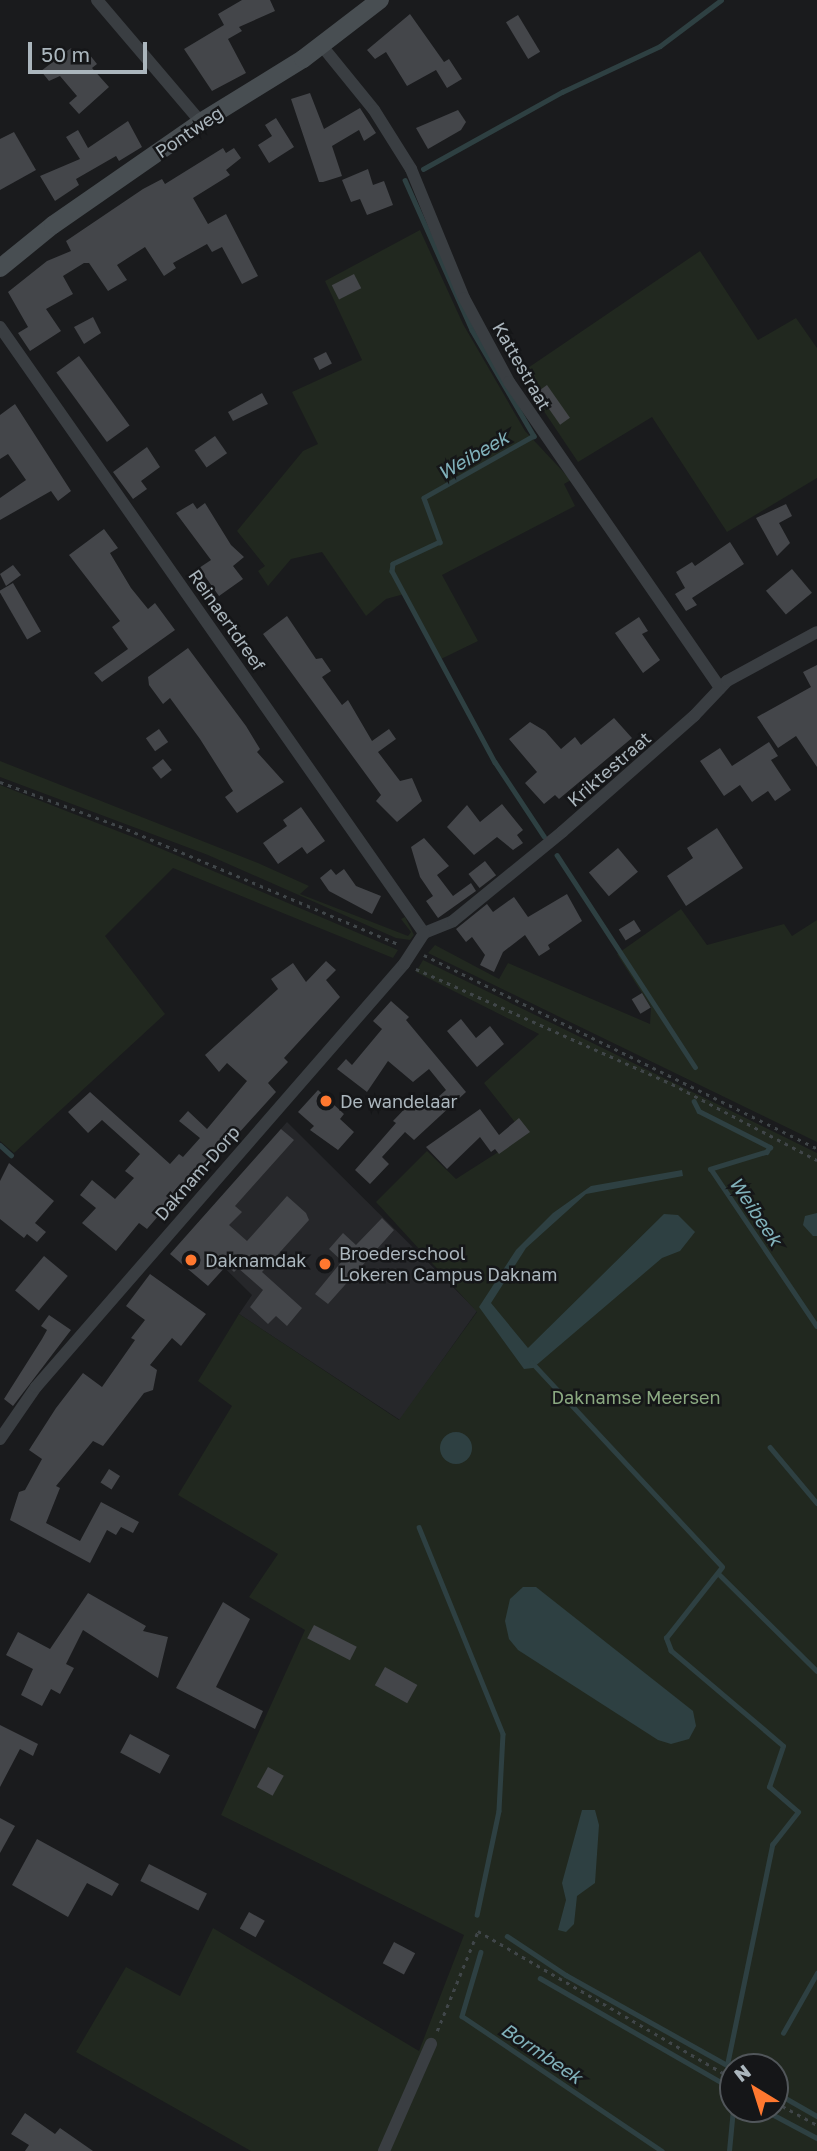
<!DOCTYPE html>
<style>
body{margin:0}
#map{position:relative;width:817px;height:2151px;overflow:hidden;background:#1a1b1d;font-family:"Golos Text",sans-serif}
div>[style]{position:absolute}
.built>*{inset:0;background:#26272a}
.green>*{inset:0;background:#21281f}
.water>*{inset:0;background:#2e4042}
.round{border-radius:50%}
.stream>*{height:4.5px;margin:-2.25px;padding:0 2.25px;transform-origin:2.25px;border-radius:2.25px;background:#2e4042}
.building>*{inset:0;background:#44464a;transform-origin:0 0}
.path>*{height:2.5px;margin-top:-1.25px;transform-origin:0;background:repeating-linear-gradient(90deg,#404649 0 3.5px,transparent 0 8.5px)}
.street>*{height:12px;margin:-6px;padding:0 6px;transform-origin:6px;border-radius:6px;background:#3a3e42}
.secondary>*{height:18px;margin:-9px;padding:0 9px;transform-origin:9px;border-radius:9px;background:#484e52}
.dots>*{width:19px;height:19px;translate:-50% -50%;box-sizing:border-box;border:4px solid #151618;border-radius:50%}
span{translate:-50% -50%;white-space:nowrap;text-align:center;line-height:1.15;-webkit-text-stroke:5px #151618;paint-order:stroke}
.street-label{font-size:18px;color:#abb6bd}
.poi-label{font-size:18px;color:#abb6bd}
.left{translate:0 -50%;text-align:left}
.park-label{font-size:18px;color:#8ba981}
.water-label{font-size:19px;color:#80b1ba;font-style:italic}
.north{position:absolute;left:719px;top:2053px;width:70px;height:70px;box-sizing:border-box;background:#151618;border:2px solid #51565a;border-radius:50%;rotate:322deg;font-size:19px;font-weight:700;line-height:28px;text-align:center;color:#abb6bd}
.north::after{content:'';display:block;margin:auto;width:24px;height:32px;background:#ff782f;clip-path:polygon(50% 0,100% 100%,50% 72%,0 100%)}
.scale{position:absolute;left:28px;top:42px;width:119px;height:32px;box-sizing:border-box;border:4px solid #abb6bd;border-top:0;padding-left:9px;font-size:21px;line-height:24px;white-space:nowrap;color:#abb6bd;-webkit-text-stroke:5px #151618;paint-order:stroke}
</style>
<div id="map">
<div class="built">
<div style="clip-path:polygon(287px 1122px,477px 1311px,400px 1420px,239px 1314px,252px 1295px,189px 1233px)"></div>
</div>
<div class="green">
<div style="clip-path:polygon(420px 230px,463px 324px,525px 431px,571px 480px,564px 484px,575px 506px,442px 575px,478px 641px,441px 659px,404px 594px,386px 599px,366px 616px,322px 552px,291px 559px,268px 586px,258px 571px,265px 566px,237px 531px,303px 451px,318px 444px,292px 392px,362px 360px,325px 281px)"></div>
<div style="clip-path:polygon(700px 251px,758px 340px,796px 318px,817px 348px,817px 478px,727px 532px,652px 417px,578px 462px,519px 374px)"></div>
<div style="clip-path:polygon(0 761px,258px 863px,309px 886px,300px 894px,408px 936px,411px 932px,401px 919px,405px 917px,414px 935px,410px 940px,396px 938px,208px 855px,0 777px)"></div>
<div style="clip-path:polygon(0 785px,143px 841px,398px 950px,393px 958px,173px 868px,105px 936px,165px 1014px,14px 1153px,0 1141px)"></div>
<div style="clip-path:polygon(681px 909px,707px 945px,784px 924px,792px 936px,817px 920px,817px 1142px,428px 953px,435px 945px,499px 979px,508px 963px,650px 1024px,651px 1007px,617px 954px)"></div>
<div style="clip-path:polygon(evenodd,423px 960px,817px 1153px,817px 2151px,251px 2151px,76px 2052px,126px 1967px,180px 1996px,213px 1928px,419px 2051px,464px 1935px,221px 1815px,305px 1630px,249px 1597px,278px 1554px,178px 1495px,232px 1406px,198px 1381px,239px 1314px,399px 1420px,477px 1312px,376px 1202px,427px 1151px,456px 1179px,525px 1135px,484px 1083px,539px 1034px,416px 972px,423px 960px,733px 2067px,775px 2067px,775px 2109px,733px 2109px,733px 2067px)"></div>
</div>
<div class="water">
<div style="clip-path:polygon(682px 1170px,683px 1176px,586px 1194px,526px 1248px,491px 1303px,528px 1348px,664px 1214px,678px 1215px,695px 1232px,680px 1251px,662px 1258px,533px 1368px,524px 1369px,479px 1307px,516px 1250px,553px 1213px,591px 1186px)"></div>
<div style="clip-path:polygon(817px 1213px,817px 1236px,813px 1236px,803px 1225px,805px 1216px)"></div>
<div class="round" style="left:440px;top:1432px;width:32px;height:32px"></div>
<div style="clip-path:polygon(523px 1587px,536px 1587px,693px 1711px,696px 1726px,689px 1739px,671px 1744px,658px 1740px,518px 1650px,509px 1639px,505px 1621px,510px 1599px)"></div>
<div style="clip-path:polygon(582px 1810px,595px 1810px,599px 1825px,595px 1883px,577px 1896px,574px 1924px,566px 1932px,558px 1930px,566px 1900px,562px 1883px)"></div>
</div>
<div class="stream">
<div style="left:423px;top:169px;width:159px;rotate:-29deg"></div>
<div style="left:562px;top:92px;width:108px;rotate:-25.1deg"></div>
<div style="left:660px;top:46px;width:76px;rotate:-37deg"></div>
<div style="left:405px;top:180px;width:164px;rotate:65.9deg"></div>
<div style="left:472px;top:330px;width:123px;rotate:59.7deg"></div>
<div style="left:534px;top:436px;width:126px;rotate:150.6deg"></div>
<div style="left:424px;top:498px;width:47px;rotate:70deg"></div>
<div style="left:440px;top:542px;width:52px;rotate:154.9deg"></div>
<div style="left:393px;top:564px;width:7px;rotate:98deg"></div>
<div style="left:392px;top:571px;width:217px;rotate:61.7deg"></div>
<div style="left:495px;top:762px;width:89px;rotate:56.5deg"></div>
<div style="left:557px;top:855px;width:253px;rotate:56.9deg"></div>
<div style="left:694px;top:1101px;width:11px;rotate:63deg"></div>
<div style="left:699px;top:1111px;width:80px;rotate:26.9deg"></div>
<div style="left:770px;top:1147px;width:6px;rotate:121deg"></div>
<div style="left:767px;top:1152px;width:59px;rotate:163.1deg"></div>
<div style="left:711px;top:1169px;width:189px;rotate:56deg"></div>
<div style="left:0;top:1145px;width:15px;rotate:42deg"></div>
<div style="left:770px;top:1447px;width:73px;rotate:50deg"></div>
<div style="left:419px;top:1527px;width:223px;rotate:67.9deg"></div>
<div style="left:503px;top:1734px;width:77px;rotate:93deg"></div>
<div style="left:499px;top:1811px;width:106px;rotate:101.9deg"></div>
<div style="left:720px;top:1575px;width:136px;rotate:44.7deg"></div>
<div style="left:507px;top:1936px;width:71px;rotate:33.5deg"></div>
<div style="left:566px;top:1975px;width:184px;rotate:29.2deg"></div>
<div style="left:727px;top:2065px;width:225px;rotate:-78.4deg"></div>
<div style="left:772px;top:1845px;width:42px;rotate:-51.8deg"></div>
<div style="left:798px;top:1812px;width:38px;rotate:-139deg"></div>
<div style="left:769px;top:1787px;width:43px;rotate:-71.1deg"></div>
<div style="left:783px;top:1746px;width:147px;rotate:-139.7deg"></div>
<div style="left:671px;top:1651px;width:14px;rotate:-111deg"></div>
<div style="left:666px;top:1638px;width:90px;rotate:-51.7deg"></div>
<div style="left:722px;top:1567px;width:279px;rotate:-133deg"></div>
<div style="left:481px;top:1952px;width:67px;rotate:106.5deg"></div>
<div style="left:462px;top:2016px;width:241px;rotate:34deg"></div>
<div style="left:540px;top:1978px;width:223px;rotate:29.9deg"></div>
<div style="left:783px;top:2033px;width:69px;rotate:-60.5deg"></div>
<div style="left:775px;top:2092px;width:48px;rotate:29.7deg"></div>
<div style="left:772px;top:2114px;width:51px;rotate:28.1deg"></div>
<div style="left:729px;top:2151px;width:42px;rotate:-84.6deg"></div>
</div>
<div class="building">
<div style="clip-path:polygon(242px 0,270px 0,275px 11px,239px 27px,242px 31px,228px 39px,246px 73px,212px 91px,184px 49px,224px 25px,218px 14px)"></div>
<div style="clip-path:polygon(410px 14px,444px 62px,449px 59px,462px 79px,447px 88px,436px 70px,407px 86px,386px 52px,375px 59px,367px 50px)"></div>
<div style="left:518px;top:15px;width:43px;height:14px;rotate:59deg"></div>
<div style="clip-path:polygon(71px 48px,82px 60px,89px 54px,97px 64px,92px 68px,109px 87px,79px 114px,69px 103px,77px 96px,60px 76px,49px 81px,41px 71px)"></div>
<div style="clip-path:polygon(310px 93px,324px 129px,360px 108px,376px 133px,364px 141px,359px 130px,332px 146px,342px 176px,323px 182px,319px 182px,291px 99px)"></div>
<div style="clip-path:polygon(458px 110px,466px 122px,461px 130px,428px 149px,416px 128px)"></div>
<div style="clip-path:polygon(276px 118px,294px 147px,269px 163px,258px 145px,272px 136px,265px 125px)"></div>
<div style="clip-path:polygon(128px 121px,142px 147px,119px 161px,116px 156px,76px 179px,79px 185px,55px 201px,40px 176px,80px 159px,66px 137px,78px 130px,88px 148px)"></div>
<div style="clip-path:polygon(14px 132px,36px 170px,0 190px,0 139px)"></div>
<div style="clip-path:polygon(223px 148px,226px 153px,234px 148px,241px 158px,226px 170px,230px 175px,193px 198px,208px 224px,226px 214px,258px 276px,242px 284px,222px 247px,212px 252px,207px 244px,173px 263px,176px 268px,164px 276px,145px 247px,117px 265px,127px 280px,108px 291px,89px 263px,84px 263px,63px 276px,73px 294px,46px 309px,61px 331px,30px 351px,18px 333px,28px 327px,8px 292px,47px 261px,71px 251px,66px 241px,143px 189px,162px 179px,165px 184px)"></div>
<div style="clip-path:polygon(368px 169px,373px 185px,384px 181px,393px 205px,367px 215px,360px 199px,351px 202px,342px 180px)"></div>
<div style="left:354px;top:274px;width:16px;height:25px;rotate:63deg"></div>
<div style="clip-path:polygon(93px 317px,101px 333px,84px 344px,74px 327px)"></div>
<div style="left:326px;top:352px;width:13px;height:14px;rotate:63deg"></div>
<div style="left:79px;top:356px;width:86px;height:28px;rotate:54deg"></div>
<div style="left:547px;top:385px;width:40px;height:12px;rotate:55deg"></div>
<div style="clip-path:polygon(262px 393px,268px 404px,233px 421px,228px 412px)"></div>
<div style="clip-path:polygon(15px 404px,71px 491px,58px 501px,51px 491px,0 520px,0 498px,26px 480px,8px 454px,0 459px,0 415px)"></div>
<div style="left:215px;top:436px;width:21px;height:25px;rotate:55deg"></div>
<div style="clip-path:polygon(147px 447px,160px 467px,141px 481px,147px 489px,133px 499px,113px 472px)"></div>
<div style="clip-path:polygon(193px 503px,197px 509px,205px 503px,231px 545px,244px 557px,233px 566px,243px 579px,219px 596px,199px 568px,211px 560px,176px 513px)"></div>
<div style="clip-path:polygon(786px 504px,792px 516px,779px 523px,790px 543px,777px 556px,756px 518px)"></div>
<div style="clip-path:polygon(104px 529px,118px 548px,110px 553px,131px 588px,148px 609px,155px 603px,175px 630px,102px 682px,94px 673px,128px 649px,112px 627px,120px 621px,69px 555px)"></div>
<div style="clip-path:polygon(730px 542px,744px 564px,692px 598px,697px 605px,686px 611px,675px 594px,685px 588px,676px 572px,692px 562px,695px 566px)"></div>
<div style="clip-path:polygon(13px 565px,21px 575px,6px 586px,0 574px)"></div>
<div style="left:792px;top:569px;width:31px;height:34px;rotate:50deg"></div>
<div style="left:13px;top:583px;width:56px;height:16px;rotate:60deg"></div>
<div style="clip-path:polygon(287px 616px,316px 659px,322px 658px,331px 671px,322px 677px,342px 705px,348px 700px,372px 741px,389px 729px,396px 739px,378px 752px,400px 781px,412px 778px,422px 801px,397px 822px,376px 801px,381px 795px,263px 634px)"></div>
<div style="clip-path:polygon(639px 617px,648px 631px,642px 634px,660px 660px,643px 673px,615px 633px)"></div>
<div style="clip-path:polygon(188px 648px,246px 726px,260px 749px,257px 752px,284px 782px,237px 813px,225px 797px,233px 791px,200px 739px,170px 698px,163px 704px,149px 685px,148px 677px)"></div>
<div style="clip-path:polygon(817px 665px,817px 767px,796px 736px,778px 748px,757px 717px,811px 687px,803px 672px)"></div>
<div style="clip-path:polygon(614px 718px,632px 738px,559px 799px,555px 795px,544px 804px,525px 783px,537px 772px,509px 739px,530px 722px,545px 731px,561px 749px,575px 737px,581px 745px)"></div>
<div style="left:159px;top:729px;width:16px;height:16px;rotate:55deg"></div>
<div style="clip-path:polygon(769px 742px,778px 756px,771px 760px,791px 790px,775px 801px,768px 791px,752px 802px,740px 785px,724px 796px,700px 761px,720px 748px,732px 766px)"></div>
<div style="left:163px;top:759px;width:14px;height:14px;rotate:51deg"></div>
<div style="clip-path:polygon(502px 804px,523px 830px,517px 835px,523px 843px,513px 850px,497px 837px,474px 855px,447px 827px,467px 805px,480px 822px)"></div>
<div style="clip-path:polygon(301px 807px,325px 841px,307px 854px,302px 847px,278px 864px,263px 843px,287px 826px,283px 820px)"></div>
<div style="clip-path:polygon(717px 828px,743px 868px,686px 906px,667px 876px,693px 858px,687px 848px)"></div>
<div style="clip-path:polygon(424px 838px,449px 866px,437px 875px,453px 896px,471px 883px,476px 891px,438px 918px,426px 901px,433px 896px,420px 877px,411px 847px)"></div>
<div style="left:618px;top:848px;width:31px;height:38px;rotate:50deg"></div>
<div style="left:485px;top:861px;width:18px;height:21px;rotate:52deg"></div>
<div style="clip-path:polygon(331px 869px,336px 875px,344px 869px,356px 886px,381px 896px,372px 914px,329px 891px,320px 878px)"></div>
<div style="clip-path:polygon(567px 894px,582px 921px,548px 945px,550px 949px,539px 956px,525px 935px,503px 952px,494px 972px,480px 965px,485px 955px,472px 937px,466px 942px,456px 929px,487px 904px,493px 912px,514px 897px,528px 917px)"></div>
<div style="left:634px;top:920px;width:13px;height:18px;rotate:58deg"></div>
<div style="clip-path:polygon(326px 961px,336px 970px,326px 980px,340px 997px,284px 1058px,288px 1062px,268px 1083px,276px 1092px,209px 1166px,205px 1162px,147px 1229px,139px 1223px,116px 1251px,82px 1223px,96px 1208px,80px 1195px,92px 1180px,115px 1199px,134px 1178px,125px 1171px,140px 1154px,102px 1120px,88px 1133px,68px 1112px,90px 1092px,170px 1164px,179px 1154px,183px 1157px,200px 1138px,179px 1121px,188px 1111px,207px 1129px,247px 1081px,227px 1063px,219px 1072px,205px 1055px,278px 989px,271px 979px,293px 963px,306px 982px)"></div>
<div style="left:642px;top:993px;width:17px;height:12px;rotate:59deg"></div>
<div style="clip-path:polygon(391px 1001px,409px 1017px,406px 1020px,466px 1092px,414px 1140px,405px 1132px,382px 1157px,389px 1164px,370px 1184px,355px 1170px,396px 1123px,393px 1121px,416px 1097px,427px 1107px,446px 1090px,429px 1069px,413px 1082px,388px 1061px,367px 1092px,337px 1069px,346px 1059px,352px 1065px,382px 1029px,373px 1021px)"></div>
<div style="clip-path:polygon(461px 1019px,476px 1038px,490px 1026px,504px 1044px,477px 1067px,447px 1031px)"></div>
<div style="clip-path:polygon(318px 1090px,344px 1114px,340px 1119px,354px 1132px,338px 1150px,310px 1130px,314px 1126px,298px 1112px)"></div>
<div style="clip-path:polygon(480px 1109px,499px 1135px,519px 1118px,530px 1132px,499px 1154px,495px 1149px,491px 1152px,480px 1137px,447px 1169px,426px 1147px)"></div>
<div style="clip-path:polygon(281px 1129px,294px 1140px,235px 1206px,242px 1212px,229px 1225px,247px 1241px,287px 1196px,306px 1213px,309px 1220px,262px 1272px,302px 1308px,287px 1326px,276px 1316px,268px 1324px,250px 1307px,263px 1290px,238px 1268px,234px 1272px,227px 1265px,208px 1286px,170px 1254px)"></div>
<div style="clip-path:polygon(9px 1163px,54px 1201px,35px 1223px,46px 1232px,37px 1242px,27px 1234px,24px 1238px,0 1219px,0 1181px)"></div>
<div style="clip-path:polygon(382px 1218px,394px 1230px,328px 1304px,315px 1294px,342px 1261px,329px 1249px,343px 1233px,356px 1245px)"></div>
<div style="left:44px;top:1256px;width:31px;height:45px;rotate:40deg"></div>
<div style="clip-path:polygon(150px 1274px,206px 1314px,181px 1346px,172px 1338px,150px 1365px,157px 1370px,153px 1390px,144px 1393px,103px 1446px,93px 1441px,56px 1486px,60px 1488px,46px 1523px,80px 1541px,101px 1502px,139px 1522px,133px 1533px,121px 1527px,116px 1535px,107px 1530px,90px 1563px,10px 1520px,19px 1492px,25px 1490px,42px 1459px,29px 1450px,56px 1408px,83px 1373px,102px 1387px,135px 1340px,131px 1338px,145px 1320px,126px 1306px)"></div>
<div style="clip-path:polygon(49px 1315px,71px 1330px,13px 1406px,4px 1399px,42px 1339px,47px 1330px,41px 1326px)"></div>
<div style="left:109px;top:1469px;width:13px;height:16px;rotate:32deg"></div>
<div style="clip-path:polygon(88px 1593px,146px 1626px,143px 1631px,168px 1637px,158px 1678px,83px 1630px,66px 1664px,74px 1668px,60px 1694px,51px 1689px,42px 1706px,21px 1695px,33px 1669px,6px 1655px,18px 1632px,50px 1649px)"></div>
<div style="clip-path:polygon(223px 1602px,250px 1619px,216px 1687px,263px 1711px,255px 1729px,176px 1688px)"></div>
<div style="left:314px;top:1625px;width:48px;height:15px;rotate:27deg"></div>
<div style="left:385px;top:1667px;width:37px;height:21px;rotate:29deg"></div>
<div style="clip-path:polygon(0 1725px,38px 1744px,33px 1756px,20px 1749px,0 1787px)"></div>
<div style="left:130px;top:1734px;width:45px;height:21px;rotate:28deg"></div>
<div style="left:268px;top:1767px;width:18px;height:23px;rotate:29deg"></div>
<div style="clip-path:polygon(0 1818px,15px 1826px,0 1853px)"></div>
<div style="clip-path:polygon(37px 1839px,119px 1884px,112px 1896px,87px 1883px,68px 1917px,12px 1885px)"></div>
<div style="left:149px;top:1864px;width:65px;height:19px;rotate:27deg"></div>
<div style="left:249px;top:1912px;width:18px;height:19px;rotate:29deg"></div>
<div style="left:394px;top:1942px;width:24px;height:24px;rotate:28deg"></div>
<div style="clip-path:polygon(25px 2113px,55px 2134px,60px 2128px,93px 2151px,25px 2151px,29px 2145px,11px 2134px)"></div>
</div>
<div class="path">
<div style="left:0;top:782px;width:127px;rotate:20.3deg"></div>
<div style="left:119px;top:826px;width:304px;rotate:22.9deg"></div>
<div style="left:424px;top:955px;width:438px;rotate:26.2deg"></div>
<div style="left:416px;top:969px;width:281px;rotate:24.2deg"></div>
<div style="left:672px;top:1084px;width:164px;rotate:27.7deg"></div>
<div style="left:437px;top:2031px;width:108px;rotate:-67.7deg"></div>
<div style="left:478px;top:1931px;width:295px;rotate:30.1deg"></div>
<div style="left:775px;top:2102px;width:48px;rotate:28.7deg"></div>
</div>
<div class="street">
<div style="left:97px;top:0;width:160px;rotate:49.6deg"></div>
<div style="left:322px;top:46px;width:82px;rotate:50.9deg"></div>
<div style="left:374px;top:110px;width:70px;rotate:57.9deg"></div>
<div style="left:411px;top:169px;width:139px;rotate:67.7deg"></div>
<div style="left:464px;top:298px;width:95px;rotate:61.8deg"></div>
<div style="left:509px;top:382px;width:372px;rotate:55.4deg"></div>
<div style="left:0;top:327px;width:740px;rotate:55.02deg"></div>
<div style="left:424px;top:933px;width:31px;rotate:-22deg"></div>
<div style="left:453px;top:921px;width:141px;rotate:-39.2deg"></div>
<div style="left:562px;top:832px;width:176px;rotate:-41.3deg"></div>
<div style="left:694px;top:716px;width:48px;rotate:-46.7deg"></div>
<div style="left:727px;top:681px;width:102px;rotate:-28.6deg"></div>
<div style="left:0;top:1439px;width:63px;rotate:-55.3deg"></div>
<div style="left:36px;top:1387px;width:561px;rotate:-48.98deg"></div>
<div style="left:404px;top:964px;width:37px;rotate:-57deg"></div>
<div style="left:384px;top:2151px;width:117px;rotate:-66.3deg"></div>
</div>
<div class="secondary">
<div style="left:0;top:268px;width:68px;rotate:-39.1deg"></div>
<div style="left:53px;top:225px;width:180px;rotate:-34.8deg"></div>
<div style="left:201px;top:122px;width:120px;rotate:-31.7deg"></div>
<div style="left:303px;top:59px;width:97px;rotate:-37.5deg"></div>
</div>
<div class="dots">
<div style="left:326px;top:1101px;background:#ff782f"></div>
<div style="left:191px;top:1260px;background:#ff782f"></div>
<div style="left:325px;top:1264px;background:#ff782f"></div>
</div>
<div class="street-label">
<span style="left:189px;top:132px;rotate:-34deg">Pontweg</span>
<span style="left:522px;top:366px;rotate:60deg">Kattestraat</span>
<span style="left:227px;top:620px;rotate:55deg">Reinaertdreef</span>
<span style="left:609px;top:769px;rotate:-41deg">Kriktestraat</span>
<span style="left:197px;top:1173px;rotate:-49deg">Daknam-Dorp</span>
</div>
<div class="poi-label">
<span class="left" style="left:340px;top:1101px">De wandelaar</span>
<span class="left" style="left:339px;top:1264px">Broederschool<br>Lokeren Campus Daknam</span>
<span class="left" style="left:205px;top:1260px">Daknamdak</span>
</div>
<div class="park-label">
<span style="left:636px;top:1397px">Daknamse Meersen</span>
</div>
<div class="water-label">
<span style="left:473px;top:455px;rotate:-30deg">Weibeek</span>
<span style="left:756px;top:1211px;rotate:56deg">Weibeek</span>
<span style="left:542px;top:2053px;rotate:34deg">Bormbeek</span>
</div>
<div class="north">N</div>
<div class="scale">50 m</div>
</div>
